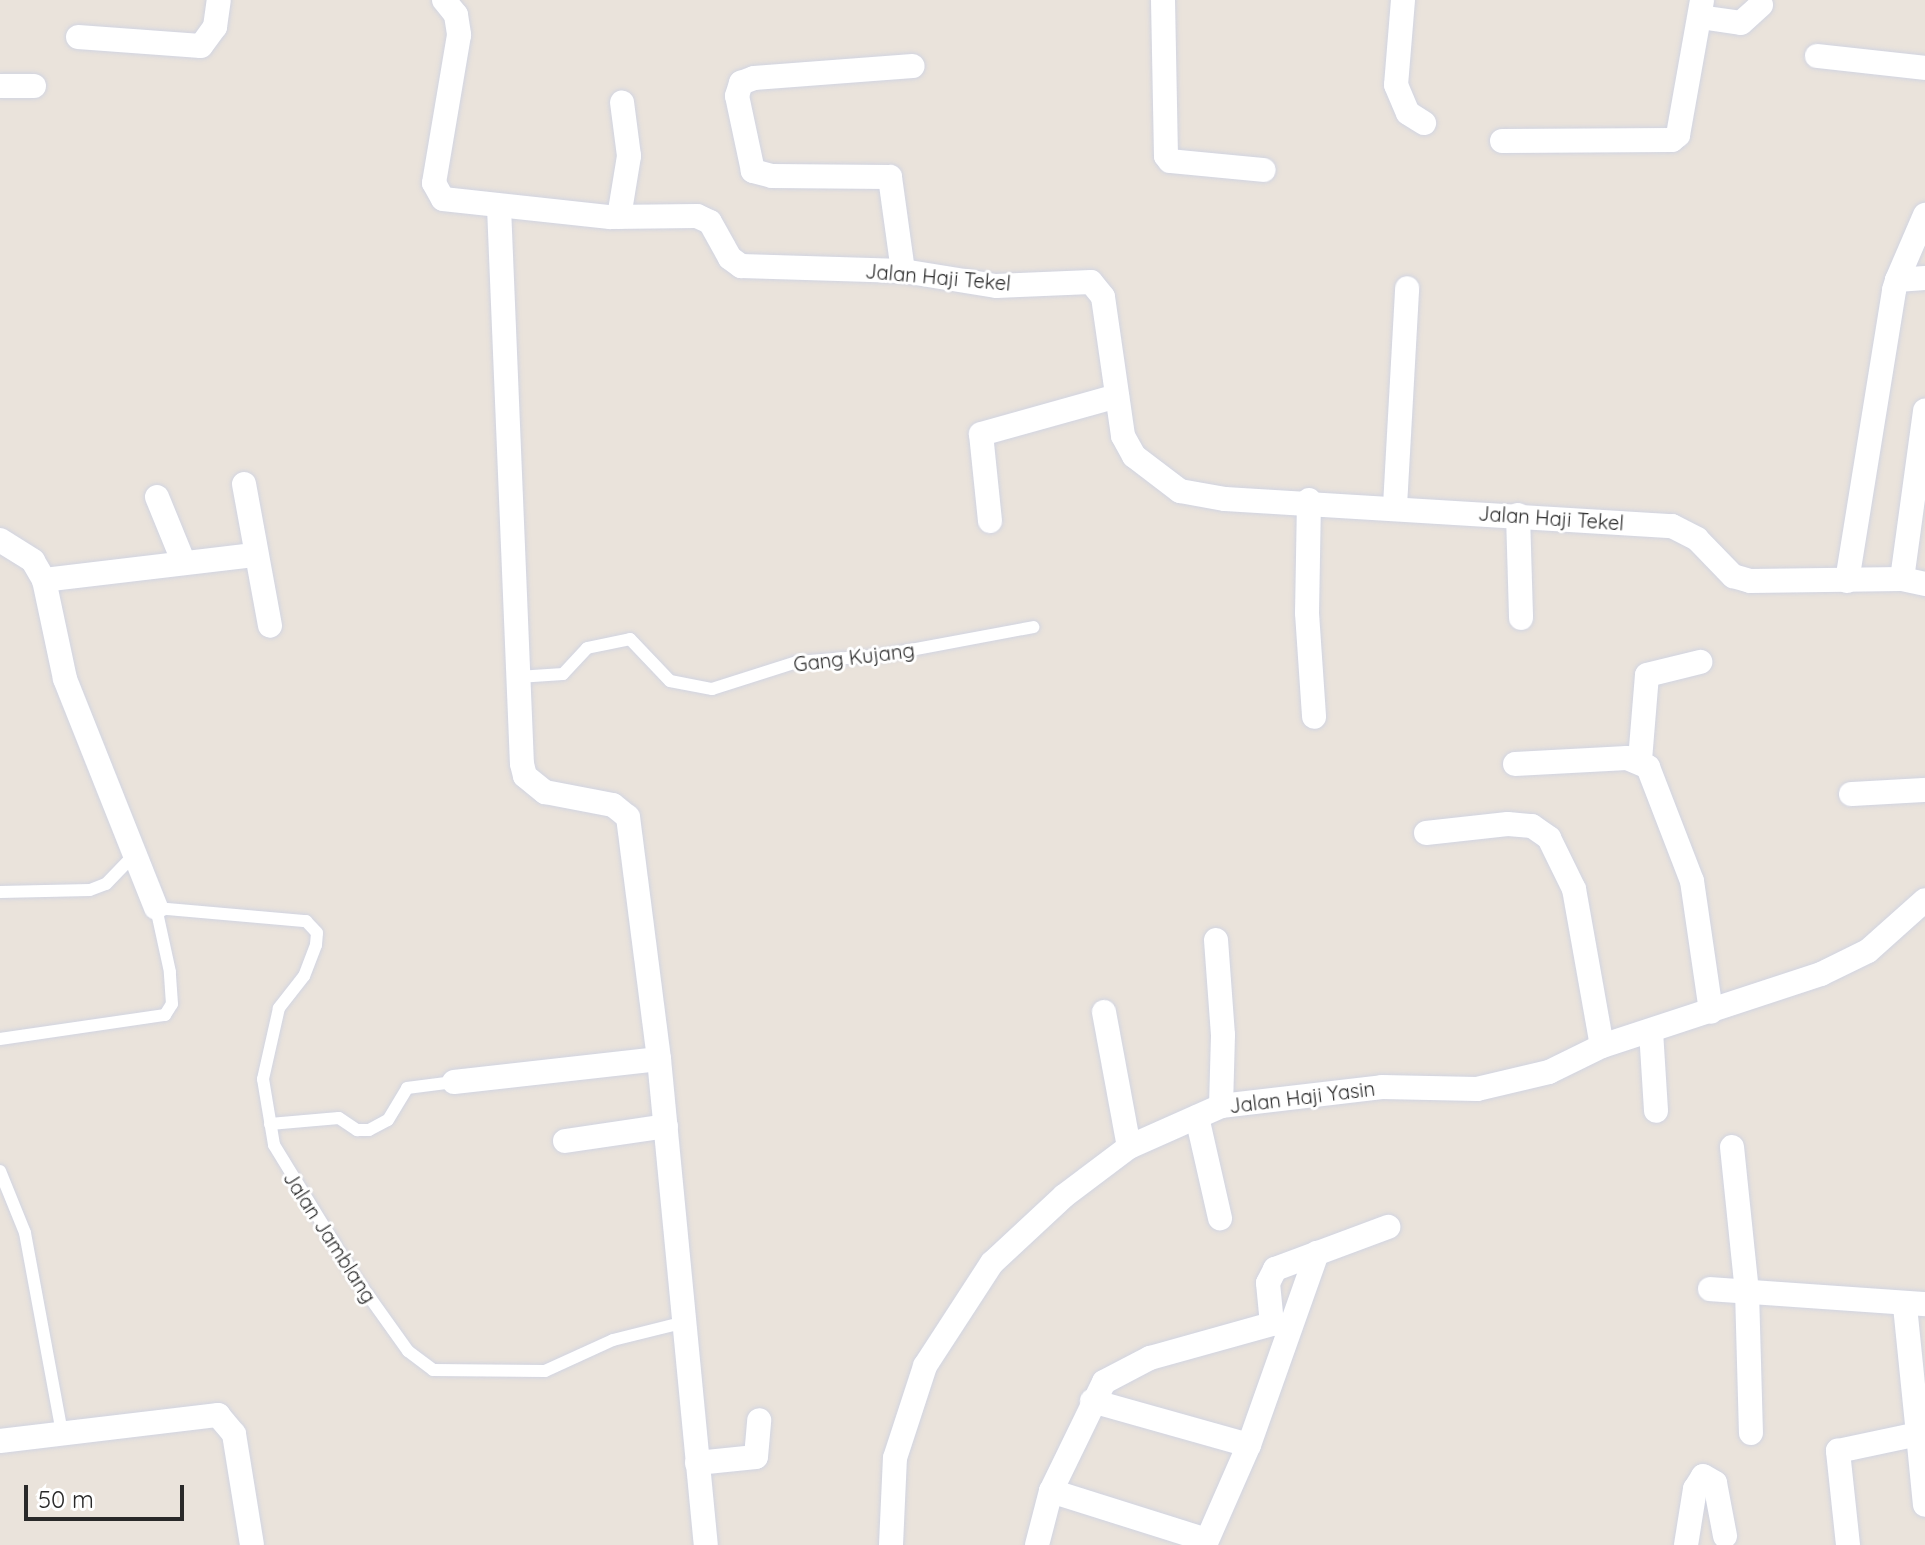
<!DOCTYPE html>
<style>
body{margin:0}
#map{position:relative;width:1925px;height:1545px;overflow:hidden;background:#eae3db;font-family:Quicksand,sans-serif}
div>[style]{position:absolute}
.roads{filter:drop-shadow(0 0 2px #d1d4e1) drop-shadow(0 0 2px #d1d4e1)}
.service>*{height:12px;margin:-6px;padding:0 6px;transform-origin:6px;border-radius:6px;background:#fff}
.minor>*{height:24px;margin:-12px;padding:0 12px;transform-origin:12px;border-radius:12px;background:#fff}
span{translate:-50% -50%;white-space:nowrap;text-align:center;line-height:1.15;-webkit-text-stroke:6px #fff;paint-order:stroke}
.street-label{font-size:20px;color:#292929}
.scale{position:absolute;left:24px;top:1485px;width:160px;height:36px;box-sizing:border-box;border:4px solid #292929;border-top:0;padding-left:10px;font-size:24px;line-height:28px;white-space:nowrap;color:#292929;-webkit-text-stroke:6px #fff;paint-order:stroke}
</style>
<div id="map">
<div class="roads">
<div class="service">
<div style="left:518px;top:677px;width:45px;rotate:-3.8deg"></div>
<div style="left:563px;top:674px;width:35px;rotate:-47deg"></div>
<div style="left:587px;top:648px;width:44px;rotate:-11.8deg"></div>
<div style="left:630px;top:639px;width:58px;rotate:46.4deg"></div>
<div style="left:670px;top:681px;width:43px;rotate:10.8deg"></div>
<div style="left:712px;top:689px;width:89px;rotate:-17.6deg"></div>
<div style="left:797px;top:662px;width:87px;rotate:-4.6deg"></div>
<div style="left:884px;top:655px;width:152px;rotate:-10.6deg"></div>
<div style="left:0;top:892px;width:90px;rotate:-1.3deg"></div>
<div style="left:90px;top:890px;width:17px;rotate:-21deg"></div>
<div style="left:106px;top:884px;width:42px;rotate:-46deg"></div>
<div style="left:0;top:1039px;width:167px;rotate:-8.3deg"></div>
<div style="left:165px;top:1015px;width:13px;rotate:-58deg"></div>
<div style="left:172px;top:1004px;width:32px;rotate:-94deg"></div>
<div style="left:170px;top:972px;width:66px;rotate:-102.3deg"></div>
<div style="left:156px;top:908px;width:151px;rotate:5deg"></div>
<div style="left:306px;top:921px;width:16px;rotate:47deg"></div>
<div style="left:317px;top:933px;width:12px;rotate:95deg"></div>
<div style="left:316px;top:945px;width:33px;rotate:111deg"></div>
<div style="left:304px;top:976px;width:41px;rotate:128deg"></div>
<div style="left:279px;top:1008px;width:73px;rotate:102.7deg"></div>
<div style="left:263px;top:1079px;width:67px;rotate:80.5deg"></div>
<div style="left:274px;top:1145px;width:151px;rotate:58.5deg"></div>
<div style="left:353px;top:1274px;width:95px;rotate:54.5deg"></div>
<div style="left:408px;top:1351px;width:31px;rotate:37deg"></div>
<div style="left:433px;top:1370px;width:112px;rotate:0.5deg"></div>
<div style="left:545px;top:1371px;width:75px;rotate:-24.5deg"></div>
<div style="left:613px;top:1340px;width:74px;rotate:-14deg"></div>
<div style="left:270px;top:1124px;width:69px;rotate:-5deg"></div>
<div style="left:339px;top:1118px;width:22px;rotate:34deg"></div>
<div style="left:357px;top:1130px;width:12px"></div>
<div style="left:369px;top:1130px;width:21px;rotate:-28deg"></div>
<div style="left:388px;top:1120px;width:37px;rotate:-59deg"></div>
<div style="left:407px;top:1088px;width:47px;rotate:-7.3deg"></div>
<div style="left:0;top:1171px;width:67px;rotate:68deg"></div>
<div style="left:25px;top:1233px;width:203px;rotate:79.5deg"></div>
</div>
<div class="minor">
<div style="left:444px;top:0;width:19px;rotate:51deg"></div>
<div style="left:456px;top:15px;width:20px;rotate:81deg"></div>
<div style="left:459px;top:35px;width:150px;rotate:99.6deg"></div>
<div style="left:434px;top:183px;width:18px;rotate:61deg"></div>
<div style="left:443px;top:199px;width:168px;rotate:6.2deg"></div>
<div style="left:610px;top:217px;width:87px;rotate:-0.7deg"></div>
<div style="left:697px;top:216px;width:14px;rotate:25deg"></div>
<div style="left:710px;top:222px;width:41px;rotate:60.9deg"></div>
<div style="left:730px;top:258px;width:14px;rotate:36deg"></div>
<div style="left:741px;top:266px;width:162px;rotate:1.8deg"></div>
<div style="left:903px;top:271px;width:94px;rotate:9.2deg"></div>
<div style="left:996px;top:286px;width:95px;rotate:-2.4deg"></div>
<div style="left:1091px;top:282px;width:19px;rotate:51deg"></div>
<div style="left:1103px;top:297px;width:140px;rotate:81.8deg"></div>
<div style="left:1123px;top:436px;width:23px;rotate:61deg"></div>
<div style="left:1134px;top:456px;width:58px;rotate:37.3deg"></div>
<div style="left:1180px;top:491px;width:46px;rotate:10.1deg"></div>
<div style="left:1225px;top:499px;width:448px;rotate:3.5deg"></div>
<div style="left:1672px;top:526px;width:28px;rotate:27deg"></div>
<div style="left:1697px;top:539px;width:52px;rotate:45.8deg"></div>
<div style="left:1733px;top:576px;width:18px;rotate:16deg"></div>
<div style="left:1750px;top:581px;width:152px;rotate:-0.8deg"></div>
<div style="left:1902px;top:579px;width:24px;rotate:12deg"></div>
<div style="left:1163px;top:0;width:156px;rotate:88.9deg"></div>
<div style="left:1166px;top:156px;width:6px;rotate:51deg"></div>
<div style="left:1170px;top:161px;width:94px;rotate:5.5deg"></div>
<div style="left:1403px;top:0;width:85px;rotate:94.7deg"></div>
<div style="left:1396px;top:85px;width:30px;rotate:67deg"></div>
<div style="left:1408px;top:113px;width:19px;rotate:32deg"></div>
<div style="left:1700px;top:17px;width:41px;rotate:8.3deg"></div>
<div style="left:1741px;top:23px;width:27px;rotate:-42deg"></div>
<div style="left:78px;top:37px;width:123px;rotate:4.2deg"></div>
<div style="left:201px;top:46px;width:24px;rotate:-54deg"></div>
<div style="left:215px;top:27px;width:27px;rotate:-82deg"></div>
<div style="left:1817px;top:56px;width:109px;rotate:6.3deg"></div>
<div style="left:0;top:86px;width:34px"></div>
<div style="left:1502px;top:141px;width:170px;rotate:-0.3deg"></div>
<div style="left:1672px;top:140px;width:8px;rotate:-40deg"></div>
<div style="left:1678px;top:135px;width:137px;rotate:-79.9deg"></div>
<div style="left:499px;top:207px;width:557px;rotate:87.64deg"></div>
<div style="left:522px;top:764px;width:12px;rotate:76deg"></div>
<div style="left:525px;top:776px;width:26px;rotate:39deg"></div>
<div style="left:545px;top:792px;width:69px;rotate:10.8deg"></div>
<div style="left:613px;top:805px;width:19px;rotate:39deg"></div>
<div style="left:628px;top:817px;width:244px;rotate:82.7deg"></div>
<div style="left:659px;top:1059px;width:488px;rotate:84.5deg"></div>
<div style="left:619px;top:217px;width:62px;rotate:-80.7deg"></div>
<div style="left:629px;top:156px;width:54px;rotate:-97.4deg"></div>
<div style="left:903px;top:271px;width:95px;rotate:-97.9deg"></div>
<div style="left:890px;top:177px;width:118px;rotate:-179.5deg"></div>
<div style="left:772px;top:176px;width:20px;rotate:-165deg"></div>
<div style="left:753px;top:171px;width:77px;rotate:-102deg"></div>
<div style="left:737px;top:96px;width:14px;rotate:-73deg"></div>
<div style="left:741px;top:83px;width:14px;rotate:-21deg"></div>
<div style="left:754px;top:78px;width:159px;rotate:-4.3deg"></div>
<div style="left:1897px;top:280px;width:71px;rotate:-66.7deg"></div>
<div style="left:244px;top:484px;width:144px;rotate:79.6deg"></div>
<div style="left:157px;top:497px;width:71px;rotate:67.8deg"></div>
<div style="left:1309px;top:500px;width:113px;rotate:91deg"></div>
<div style="left:1307px;top:613px;width:104px;rotate:86.1deg"></div>
<div style="left:1395px;top:506px;width:218px;rotate:-86.8deg"></div>
<div style="left:1518px;top:515px;width:103px;rotate:88.3deg"></div>
<div style="left:990px;top:521px;width:87px;rotate:-95.9deg"></div>
<div style="left:981px;top:434px;width:141px;rotate:-15.6deg"></div>
<div style="left:0;top:540px;width:39px;rotate:32deg"></div>
<div style="left:33px;top:561px;width:22px;rotate:60deg"></div>
<div style="left:44px;top:580px;width:101px;rotate:78deg"></div>
<div style="left:65px;top:679px;width:246px;rotate:68.3deg"></div>
<div style="left:1902px;top:579px;width:170px;rotate:-82.2deg"></div>
<div style="left:44px;top:580px;width:212px;rotate:-6.8deg"></div>
<div style="left:1847px;top:581px;width:295px;rotate:-80.8deg"></div>
<div style="left:1894px;top:290px;width:10px;rotate:-73deg"></div>
<div style="left:1897px;top:280px;width:28px;rotate:-4deg"></div>
<div style="left:1640px;top:760px;width:85px;rotate:-85.3deg"></div>
<div style="left:1647px;top:675px;width:55px;rotate:-13.8deg"></div>
<div style="left:1515px;top:764px;width:112px;rotate:-3.1deg"></div>
<div style="left:1627px;top:758px;width:23px;rotate:23deg"></div>
<div style="left:1648px;top:767px;width:122px;rotate:68.9deg"></div>
<div style="left:1692px;top:881px;width:132px;rotate:81.7deg"></div>
<div style="left:1851px;top:794px;width:74px;rotate:-3.1deg"></div>
<div style="left:1426px;top:833px;width:82px;rotate:-6.3deg"></div>
<div style="left:1508px;top:824px;width:24px;rotate:5deg"></div>
<div style="left:1532px;top:826px;width:21px;rotate:35deg"></div>
<div style="left:1549px;top:838px;width:57px;rotate:63.9deg"></div>
<div style="left:1574px;top:889px;width:159px;rotate:79.9deg"></div>
<div style="left:1216px;top:940px;width:95px;rotate:85.8deg"></div>
<div style="left:1223px;top:1035px;width:71px;rotate:91.6deg"></div>
<div style="left:1104px;top:1012px;width:137px;rotate:79.5deg"></div>
<div style="left:1651px;top:1031px;width:80px;rotate:86.4deg"></div>
<div style="left:454px;top:1082px;width:206px;rotate:-6.4deg"></div>
<div style="left:1197px;top:1117px;width:104px;rotate:77.2deg"></div>
<div style="left:565px;top:1141px;width:102px;rotate:-8.4deg"></div>
<div style="left:1732px;top:1147px;width:145px;rotate:84.1deg"></div>
<div style="left:1747px;top:1291px;width:142px;rotate:88.4deg"></div>
<div style="left:1710px;top:1289px;width:216px;rotate:4deg"></div>
<div style="left:1092px;top:1401px;width:163px;rotate:15.7deg"></div>
<div style="left:1918px;top:1434px;width:71px;rotate:84.4deg"></div>
<div style="left:0;top:1441px;width:220px;rotate:-6.8deg"></div>
<div style="left:218px;top:1415px;width:25px;rotate:50deg"></div>
<div style="left:234px;top:1434px;width:112px;rotate:80.8deg"></div>
<div style="left:697px;top:1463px;width:59px;rotate:-5.8deg"></div>
<div style="left:756px;top:1457px;width:37px;rotate:-85deg"></div>
<div style="left:1051px;top:1491px;width:163px;rotate:17.5deg"></div>
<div style="left:891px;top:1545px;width:87px;rotate:-87.4deg"></div>
<div style="left:895px;top:1458px;width:97px;rotate:-71.9deg"></div>
<div style="left:925px;top:1366px;width:123px;rotate:-57deg"></div>
<div style="left:992px;top:1263px;width:98px;rotate:-42.9deg"></div>
<div style="left:1064px;top:1196px;width:81px;rotate:-37deg"></div>
<div style="left:1129px;top:1147px;width:101px;rotate:-24deg"></div>
<div style="left:1221px;top:1106px;width:162px;rotate:-6.7deg"></div>
<div style="left:1382px;top:1087px;width:95px;rotate:1.2deg"></div>
<div style="left:1477px;top:1089px;width:74px;rotate:-13.3deg"></div>
<div style="left:1549px;top:1072px;width:59px;rotate:-26.1deg"></div>
<div style="left:1602px;top:1046px;width:231px;rotate:-18.2deg"></div>
<div style="left:1821px;top:974px;width:52px;rotate:-26.1deg"></div>
<div style="left:1868px;top:951px;width:76px;rotate:-41.8deg"></div>
<div style="left:1037px;top:1545px;width:56px;rotate:-75.5deg"></div>
<div style="left:1051px;top:1491px;width:121px;rotate:-64.1deg"></div>
<div style="left:1104px;top:1382px;width:52px;rotate:-27.6deg"></div>
<div style="left:1150px;top:1358px;width:127px;rotate:-15.6deg"></div>
<div style="left:1272px;top:1324px;width:41px;rotate:-95.6deg"></div>
<div style="left:1268px;top:1283px;width:16px;rotate:-63deg"></div>
<div style="left:1275px;top:1269px;width:121px;rotate:-20.4deg"></div>
<div style="left:1205px;top:1545px;width:109px;rotate:-66.3deg"></div>
<div style="left:1249px;top:1445px;width:204px;rotate:-70.5deg"></div>
<div style="left:1686px;top:1545px;width:57px;rotate:-80.9deg"></div>
<div style="left:1695px;top:1489px;width:15px;rotate:-58deg"></div>
<div style="left:1703px;top:1476px;width:14px;rotate:30deg"></div>
<div style="left:1715px;top:1483px;width:54px;rotate:79.3deg"></div>
<div style="left:1848px;top:1545px;width:95px;rotate:-96.1deg"></div>
<div style="left:1838px;top:1451px;width:82px;rotate:-12deg"></div>
<div style="left:1918px;top:1434px;width:130px;rotate:-95.8deg"></div>
</div>
</div>
<div class="street-label">
<span style="left:938px;top:277px;rotate:5deg">Jalan Haji Tekel</span>
<span style="left:1551px;top:518px;rotate:4deg">Jalan Haji Tekel</span>
<span style="left:854px;top:657px;rotate:-7deg">Gang Kujang</span>
<span style="left:1302px;top:1097px;rotate:-7deg">Jalan Haji Yasin</span>
<span style="left:330px;top:1237px;rotate:57deg">Jalan Jamblang</span>
</div>
<div class="scale">50 m</div>
</div>
